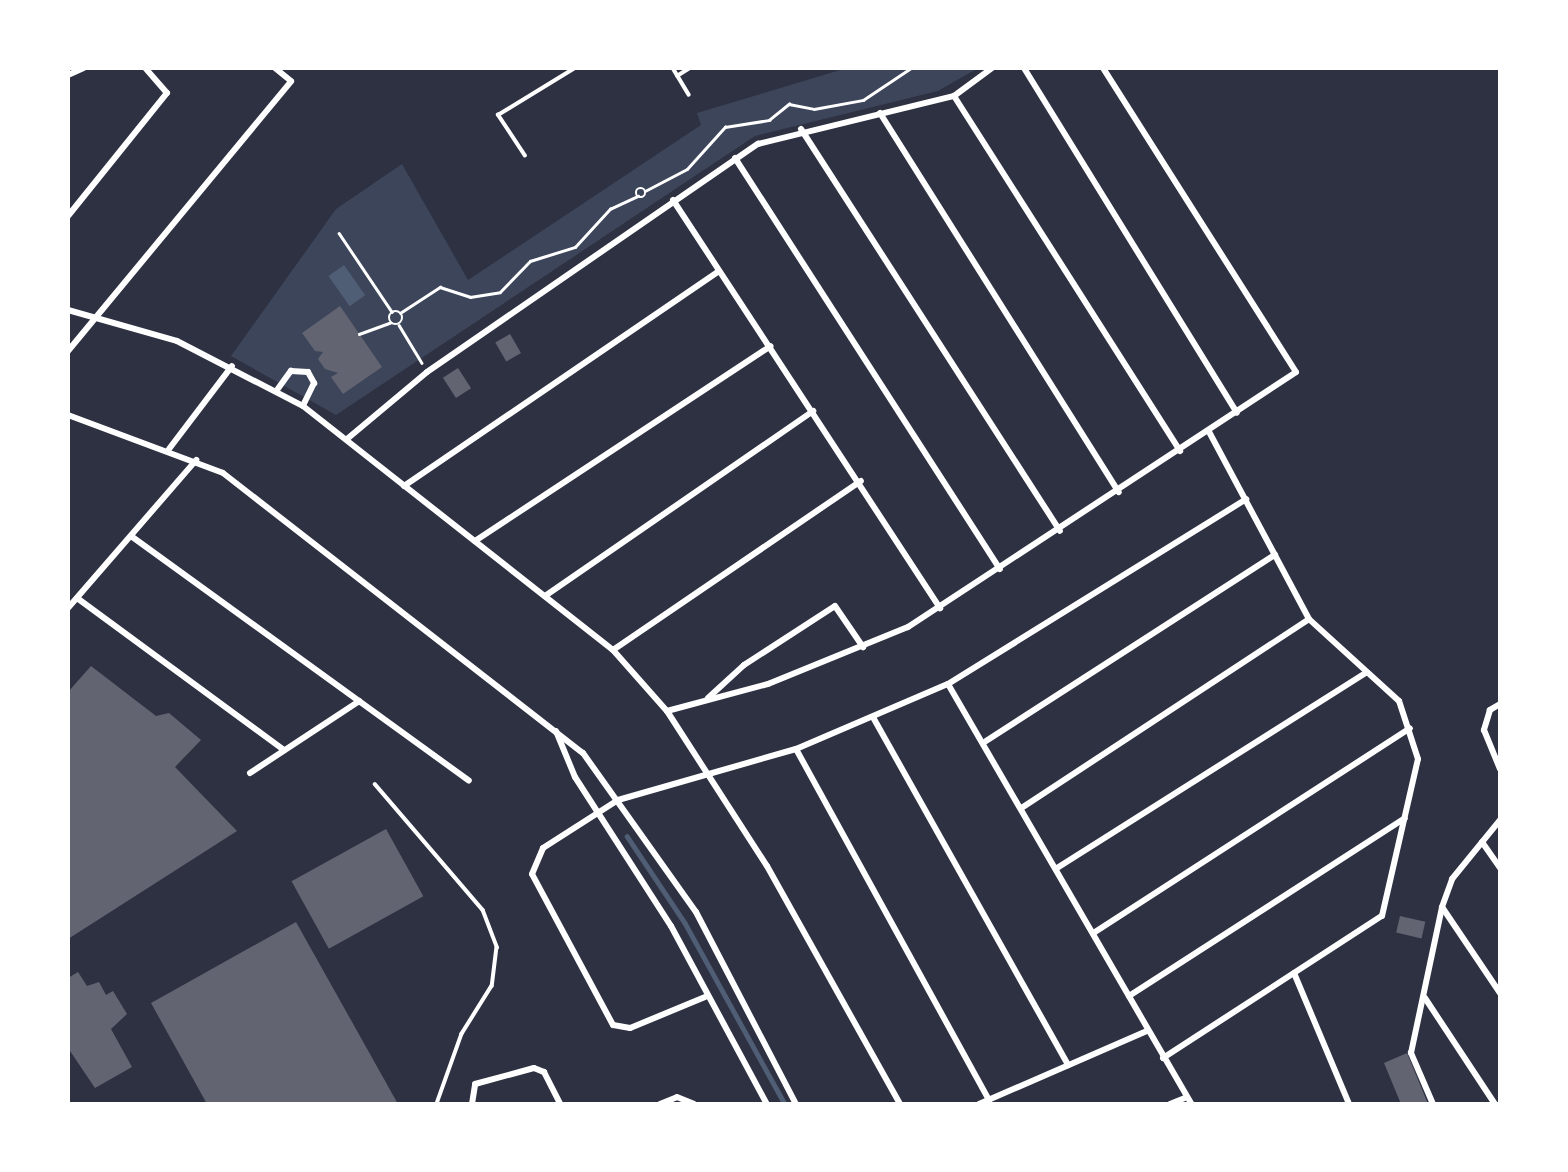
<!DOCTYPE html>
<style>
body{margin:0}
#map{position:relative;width:1568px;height:1172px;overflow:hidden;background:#2d3142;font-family:"Public Sans",sans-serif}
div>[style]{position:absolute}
.green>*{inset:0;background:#3c4559}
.water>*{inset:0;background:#4f5d75;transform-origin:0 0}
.stream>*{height:4.5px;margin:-2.25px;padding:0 2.25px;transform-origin:2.25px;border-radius:2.25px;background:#4f5d75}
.building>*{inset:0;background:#626471;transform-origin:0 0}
.path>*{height:2.5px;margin:-1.25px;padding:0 1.25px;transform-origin:1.25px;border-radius:1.25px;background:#fff}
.path>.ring{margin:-1.25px;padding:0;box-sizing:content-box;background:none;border:2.5px solid #fff;border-radius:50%}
.service>*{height:3.5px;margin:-1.75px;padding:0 1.75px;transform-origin:1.75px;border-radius:1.75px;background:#fff}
.minor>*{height:6px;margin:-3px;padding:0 3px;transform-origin:3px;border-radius:3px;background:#fff}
span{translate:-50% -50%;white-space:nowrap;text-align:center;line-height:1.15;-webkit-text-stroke:7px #fff;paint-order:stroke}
.frame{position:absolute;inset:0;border:70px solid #fff;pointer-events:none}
</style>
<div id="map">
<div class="green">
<div style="clip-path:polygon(847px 68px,978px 68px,938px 91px,755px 136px,336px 415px,231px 356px,336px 209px,402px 164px,468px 280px,701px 125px,697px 113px)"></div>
</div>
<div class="water">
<div style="left:344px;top:265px;width:37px;height:19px;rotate:55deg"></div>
</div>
<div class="stream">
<div style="left:627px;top:836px;width:105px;rotate:56.3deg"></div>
<div style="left:685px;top:923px;width:207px;rotate:61.1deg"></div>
</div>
<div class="building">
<div style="clip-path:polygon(340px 306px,382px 367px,343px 394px,331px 377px,338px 373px,325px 369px,318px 359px,323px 352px,315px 351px,302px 333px)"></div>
<div style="left:510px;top:334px;width:22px;height:17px;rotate:60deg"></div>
<div style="left:458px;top:368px;width:24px;height:18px;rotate:57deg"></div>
<div style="clip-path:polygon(91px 666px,156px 716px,169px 713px,201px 740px,175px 767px,237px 831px,68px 939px,68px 692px)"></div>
<div style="left:386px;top:829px;width:77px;height:108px;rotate:61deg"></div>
<div style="left:1400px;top:916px;width:26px;height:17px;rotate:13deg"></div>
<div style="clip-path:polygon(296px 922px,398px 1104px,207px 1104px,151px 1003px)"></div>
<div style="clip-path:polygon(78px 972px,87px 986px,99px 982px,106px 995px,113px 991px,127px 1014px,111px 1029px,132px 1067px,95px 1088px,68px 1048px,68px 978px)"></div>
<div style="clip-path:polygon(1407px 1053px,1428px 1104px,1401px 1104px,1384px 1063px)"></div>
</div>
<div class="path">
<div style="left:928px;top:68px;width:8px"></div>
<div class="ring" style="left:636.5px;top:188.5px;width:6.5px;height:6.5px"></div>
<div style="left:645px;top:191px;width:47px;rotate:-27.6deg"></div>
<div style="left:687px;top:169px;width:57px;rotate:-47.9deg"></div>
<div style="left:725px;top:127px;width:45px;rotate:-9deg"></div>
<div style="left:769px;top:120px;width:26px;rotate:-39deg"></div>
<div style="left:789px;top:104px;width:25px;rotate:11deg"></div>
<div style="left:814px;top:109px;width:50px;rotate:-10.4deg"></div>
<div style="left:863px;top:100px;width:58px;rotate:-33.7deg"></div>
<div style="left:339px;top:233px;width:95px;rotate:56.1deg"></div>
<div class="ring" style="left:389px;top:311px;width:11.5px;height:11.5px"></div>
<div style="left:400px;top:313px;width:48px;rotate:-33deg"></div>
<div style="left:440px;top:287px;width:32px;rotate:18deg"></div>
<div style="left:470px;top:297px;width:30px;rotate:-9deg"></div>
<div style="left:500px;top:292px;width:43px;rotate:-45.9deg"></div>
<div style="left:530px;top:261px;width:47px;rotate:-17.3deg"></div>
<div style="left:575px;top:247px;width:52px;rotate:-47.4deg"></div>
<div style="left:610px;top:209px;width:31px;rotate:-25deg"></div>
<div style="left:399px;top:325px;width:44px;rotate:58.8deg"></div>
<div style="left:359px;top:334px;width:33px;rotate:-20deg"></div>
</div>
<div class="service">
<div style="left:673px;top:68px;width:31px;rotate:59deg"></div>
<div style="left:677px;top:76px;width:15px;rotate:-32deg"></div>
<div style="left:525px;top:156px;width:49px;rotate:-123.4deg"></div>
<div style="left:498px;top:115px;width:90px;rotate:-31.4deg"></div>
<div style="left:375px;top:784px;width:166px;rotate:49.4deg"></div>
<div style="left:483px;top:910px;width:40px;rotate:69deg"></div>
<div style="left:497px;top:947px;width:39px;rotate:97deg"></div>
<div style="left:492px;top:986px;width:57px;rotate:122deg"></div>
<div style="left:462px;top:1034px;width:74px;rotate:109.7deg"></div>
</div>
<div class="minor">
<div style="left:1024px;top:68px;width:405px;rotate:58.3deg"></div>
<div style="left:68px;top:75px;width:17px;rotate:-24deg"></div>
<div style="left:954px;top:96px;width:421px;rotate:57.5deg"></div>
<div style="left:880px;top:113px;width:448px;rotate:57.8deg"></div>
<div style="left:801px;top:129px;width:478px;rotate:57.2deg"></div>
<div style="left:735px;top:158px;width:489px;rotate:57.2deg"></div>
<div style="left:673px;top:200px;width:488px;rotate:56.8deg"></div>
<div style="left:68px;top:216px;width:158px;rotate:-51.2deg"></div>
<div style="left:167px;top:93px;width:33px;rotate:-131deg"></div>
<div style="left:68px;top:310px;width:113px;rotate:15.9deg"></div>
<div style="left:177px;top:341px;width:142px;rotate:27.3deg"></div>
<div style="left:303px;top:406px;width:395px;rotate:38.2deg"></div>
<div style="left:613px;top:650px;width:81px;rotate:48.5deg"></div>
<div style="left:667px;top:711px;width:184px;rotate:57.2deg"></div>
<div style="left:767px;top:866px;width:273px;rotate:60.8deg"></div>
<div style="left:68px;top:351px;width:350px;rotate:-50.4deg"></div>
<div style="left:291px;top:81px;width:21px;rotate:-141deg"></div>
<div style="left:277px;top:390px;width:24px;rotate:-54deg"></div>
<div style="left:291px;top:371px;width:17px;rotate:3deg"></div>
<div style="left:308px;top:372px;width:13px;rotate:61deg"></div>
<div style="left:314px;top:383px;width:25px;rotate:116deg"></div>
<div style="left:68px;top:415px;width:165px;rotate:20.5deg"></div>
<div style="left:223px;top:473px;width:456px;rotate:37.9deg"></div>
<div style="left:583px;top:753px;width:195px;rotate:54.6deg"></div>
<div style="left:696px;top:912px;width:216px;rotate:62.5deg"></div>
<div style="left:347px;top:439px;width:104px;rotate:-39.9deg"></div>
<div style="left:427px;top:372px;width:402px;rotate:-34.6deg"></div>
<div style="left:758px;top:144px;width:202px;rotate:-13.8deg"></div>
<div style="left:954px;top:96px;width:47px;rotate:-36.4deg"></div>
<div style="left:169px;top:449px;width:104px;rotate:-52.8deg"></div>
<div style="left:404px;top:486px;width:381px;rotate:-34.3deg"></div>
<div style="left:131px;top:536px;width:417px;rotate:35.9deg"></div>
<div style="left:475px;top:541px;width:354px;rotate:-33.4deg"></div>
<div style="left:545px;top:596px;width:326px;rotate:-34.6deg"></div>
<div style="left:77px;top:598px;width:257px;rotate:36.3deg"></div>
<div style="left:68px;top:608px;width:196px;rotate:-49.1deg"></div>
<div style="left:613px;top:650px;width:300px;rotate:-34.3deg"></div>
<div style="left:948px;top:684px;width:485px;rotate:59.9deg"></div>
<div style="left:708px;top:698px;width:49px;rotate:-42.5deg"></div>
<div style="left:744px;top:665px;width:108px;rotate:-33deg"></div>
<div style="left:835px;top:606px;width:50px;rotate:55.7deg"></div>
<div style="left:1500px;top:704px;width:12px;rotate:149deg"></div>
<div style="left:1490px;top:710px;width:21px;rotate:107deg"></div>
<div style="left:1484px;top:730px;width:42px;rotate:67.7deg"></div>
<div style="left:667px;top:711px;width:105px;rotate:-15deg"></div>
<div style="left:768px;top:684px;width:151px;rotate:-22.2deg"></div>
<div style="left:908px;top:627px;width:464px;rotate:-33.3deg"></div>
<div style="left:1296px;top:372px;width:360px;rotate:-122.4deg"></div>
<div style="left:874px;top:719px;width:397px;rotate:60.7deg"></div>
<div style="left:556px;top:731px;width:50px;rotate:67.6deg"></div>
<div style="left:575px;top:777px;width:177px;rotate:57.2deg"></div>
<div style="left:671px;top:926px;width:202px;rotate:61.7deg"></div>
<div style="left:986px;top:741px;width:344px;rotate:-32.8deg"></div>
<div style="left:796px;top:749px;width:401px;rotate:61.2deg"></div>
<div style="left:250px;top:773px;width:131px;rotate:-33.4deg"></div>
<div style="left:1023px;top:807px;width:342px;rotate:-33.3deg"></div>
<div style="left:1482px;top:842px;width:32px;rotate:55deg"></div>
<div style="left:1057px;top:868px;width:365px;rotate:-32.3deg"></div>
<div style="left:1442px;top:907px;width:104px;rotate:56deg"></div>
<div style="left:1095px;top:932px;width:375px;rotate:-32.9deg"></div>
<div style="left:1294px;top:973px;width:142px;rotate:67.2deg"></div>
<div style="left:1129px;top:996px;width:328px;rotate:-32.8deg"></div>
<div style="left:705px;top:997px;width:81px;rotate:157.5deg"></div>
<div style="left:630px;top:1028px;width:17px;rotate:-170deg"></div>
<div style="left:613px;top:1025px;width:171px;rotate:-118.2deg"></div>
<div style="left:532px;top:874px;width:28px;rotate:-67deg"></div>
<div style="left:543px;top:848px;width:89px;rotate:-32.6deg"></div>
<div style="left:618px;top:800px;width:185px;rotate:-16deg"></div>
<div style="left:796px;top:749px;width:165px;rotate:-23.2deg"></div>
<div style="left:948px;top:684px;width:351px;rotate:-31.8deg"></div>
<div style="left:1425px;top:998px;width:127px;rotate:56.6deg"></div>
<div style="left:1163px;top:1058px;width:261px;rotate:-33deg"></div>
<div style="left:1382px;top:916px;width:161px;rotate:-77.1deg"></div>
<div style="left:1418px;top:759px;width:61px;rotate:-108.1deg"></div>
<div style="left:1399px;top:701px;width:122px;rotate:-137.7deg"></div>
<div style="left:1309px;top:619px;width:212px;rotate:-118.1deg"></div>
<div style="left:472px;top:1104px;width:20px;rotate:-81deg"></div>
<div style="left:475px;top:1084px;width:61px;rotate:-15.2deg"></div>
<div style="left:534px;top:1068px;width:11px;rotate:22deg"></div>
<div style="left:544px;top:1072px;width:36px;rotate:63deg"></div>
<div style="left:660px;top:1104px;width:18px;rotate:-22deg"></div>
<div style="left:677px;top:1097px;width:18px;rotate:22deg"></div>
<div style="left:979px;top:1104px;width:183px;rotate:-23.5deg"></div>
<div style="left:1170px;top:1104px;width:16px;rotate:-22deg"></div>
<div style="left:1433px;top:1104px;width:56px;rotate:-113.3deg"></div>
<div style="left:1411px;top:1053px;width:149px;rotate:-78deg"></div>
<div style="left:1442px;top:907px;width:30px;rotate:-70deg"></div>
<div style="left:1452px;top:879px;width:76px;rotate:-50.9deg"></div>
</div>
<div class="frame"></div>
</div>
